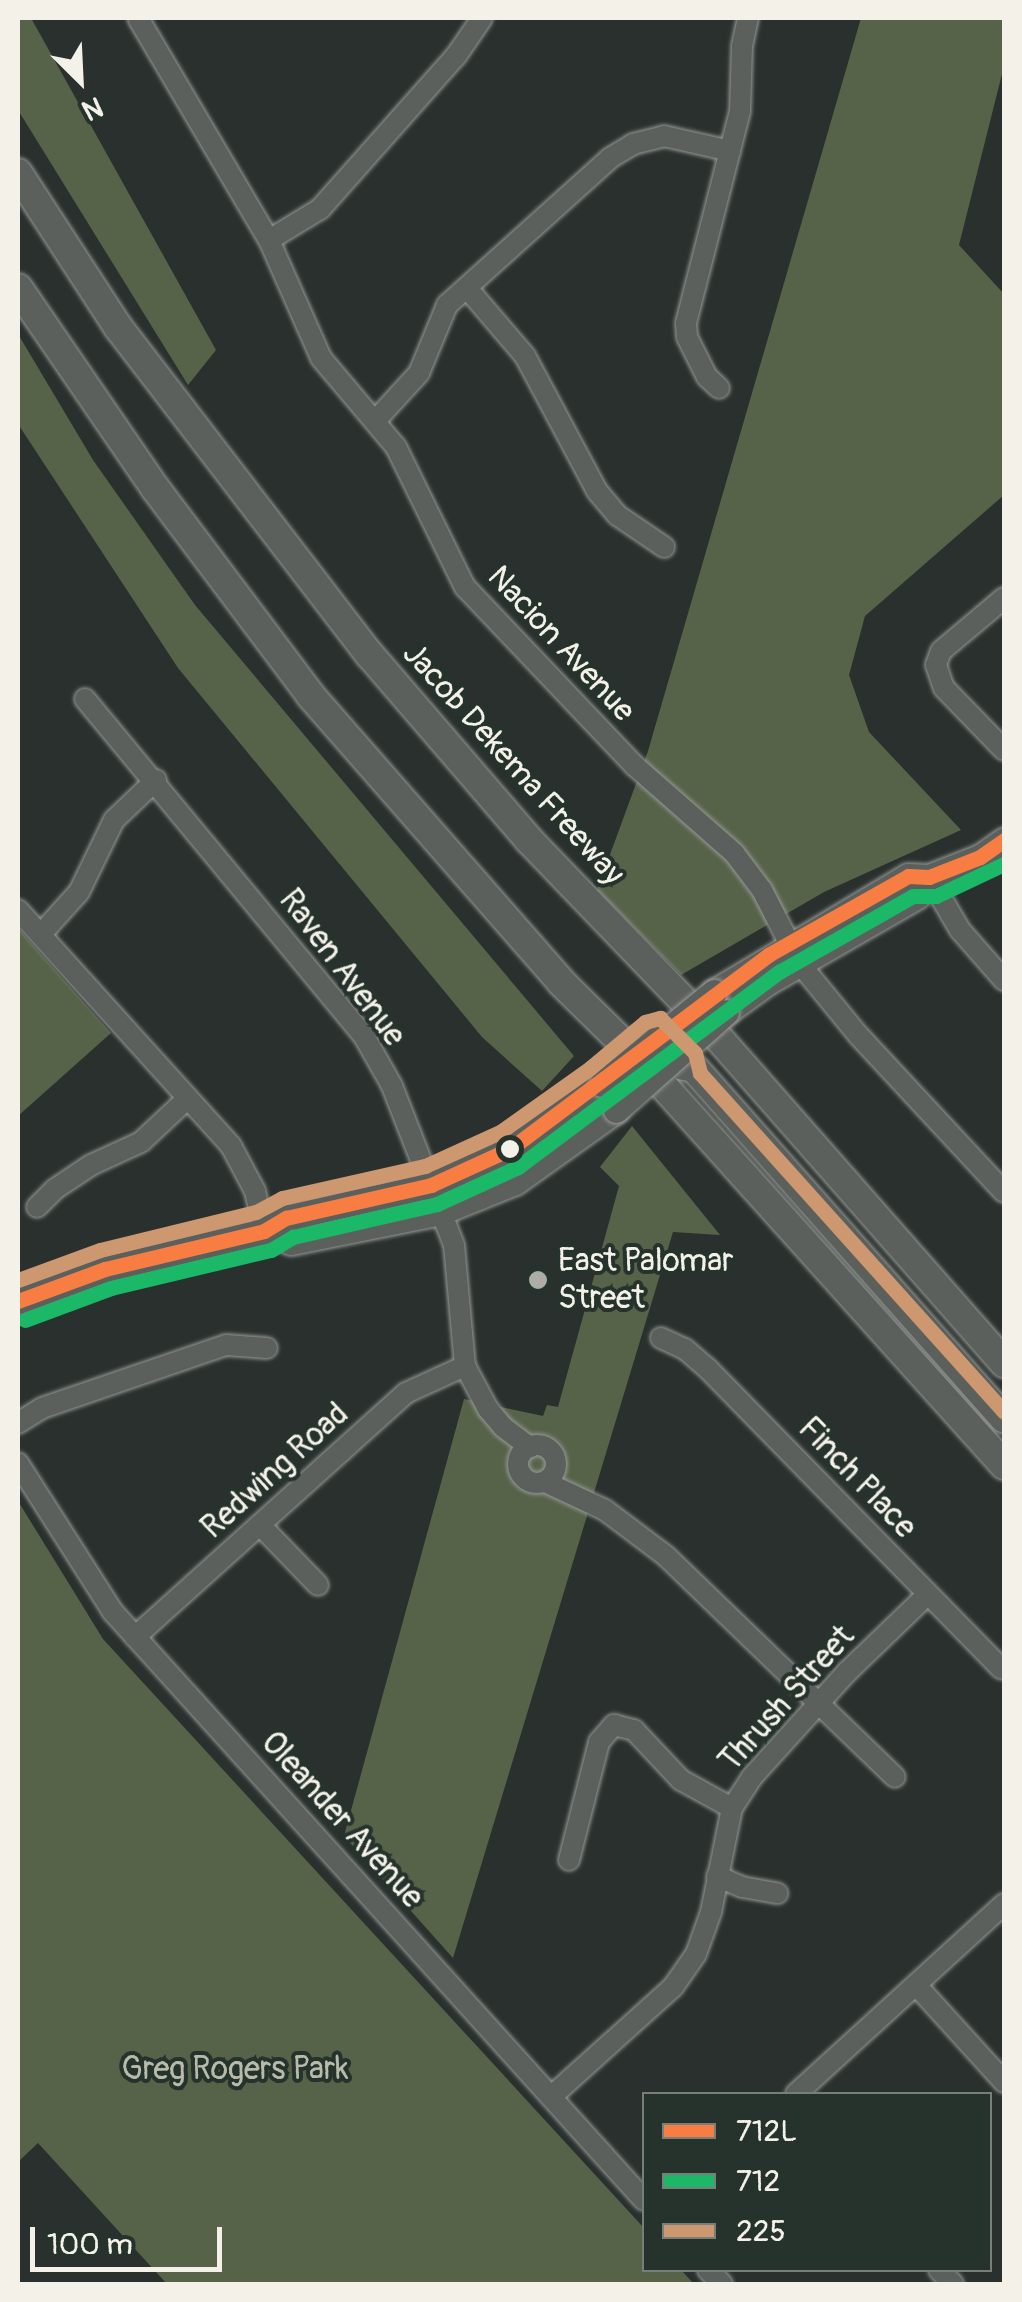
<!DOCTYPE html>
<style>
body{margin:0}
#map{position:relative;width:1022px;height:2302px;overflow:hidden;background:#29302d;font-family:Pangolin,sans-serif}
div>[style]{position:absolute}
.green>*{inset:0;background:#576348}
.roads{filter:drop-shadow(0 0 2px #969996) drop-shadow(0 0 2px #969996)}
.minor>*{height:20px;margin:-10px;padding:0 10px;transform-origin:10px;border-radius:10px;background:#5c605c}
.minor>.ring{margin:-10px;padding:0;box-sizing:content-box;background:none;border:20px solid #5c605c;border-radius:50%}
.major>*{height:25px;margin:-12.5px;padding:0 12.5px;transform-origin:12.5px;border-radius:12.5px;background:#5c605c}
.highway>*{height:28px;margin:-14px;padding:0 14px;transform-origin:14px;border-radius:14px;background:#5c605c}
.bridges{filter:drop-shadow(0 0 2px #969996) drop-shadow(0 0 2px #969996)}
.major-bridge>*{height:25px;margin:-12.5px;padding:0 12.5px;transform-origin:12.5px;border-radius:12.5px;background:#5c605c}
.bus-1>*{height:15px;margin:-7.5px;padding:0 7.5px;transform-origin:7.5px;border-radius:7.5px;background:#f77d43}
.bus-2>*{height:15px;margin:-7.5px;padding:0 7.5px;transform-origin:7.5px;border-radius:7.5px;background:#1ab867}
.bus-3>*{height:15px;margin:-7.5px;padding:0 7.5px;transform-origin:7.5px;border-radius:7.5px;background:#cd976f}
.dots>*{width:28px;height:28px;translate:-50% -50%;box-sizing:border-box;border:5px solid #26332d;border-radius:50%}
span{translate:-50% -50%;white-space:nowrap;text-align:center;line-height:1.15;-webkit-text-stroke:8px #26332d;paint-order:stroke}
.street-label{font-size:32px;color:#f4f1e8}
.poi-label{font-size:32px;color:#f4f1e8}
.left{translate:0 -50%;text-align:left}
.park-label{font-size:32px;color:#b8bbaa}
.frame{position:absolute;inset:0;border:20px solid #f4f1e8;pointer-events:none}
.legend{position:absolute;left:642px;top:2092px;width:350px;height:180px;box-sizing:border-box;background:#26332d;border:2px solid #787f78;margin:0;padding:12px 18px;list-style:none;font-size:30px;color:#f4f1e8}
.legend li{display:flex;align-items:center;gap:20px;height:50px}
.legend b{width:50px;border:2px solid #787f78}
.north{position:absolute;left:30px;top:30px;width:100px;height:100px;-webkit-text-stroke:8px #26332d;paint-order:stroke;rotate:156deg;font-size:28px;font-weight:700;line-height:40px;text-align:center;color:#f4f1e8}
.north::after{content:'';display:block;margin:auto;width:35px;height:45px;background:#f4f1e8;clip-path:polygon(50% 0,100% 100%,50% 72%,0 100%)}
.scale{position:absolute;left:30px;top:2227px;width:192px;height:45px;box-sizing:border-box;border:5px solid #f4f1e8;border-top:0;padding-left:12px;font-size:30px;line-height:35px;white-space:nowrap;color:#f4f1e8;-webkit-text-stroke:8px #26332d;paint-order:stroke}
</style>
<div id="map">
<div class="green">
<div style="clip-path:polygon(18px 18px,31px 18px,216px 350px,188px 385px,18px 110px)"></div>
<div style="clip-path:polygon(861px 18px,1004px 18px,1004px 66px,959px 245px,1004px 294px,1004px 495px,865px 616px,849px 675px,869px 732px,961px 830px,824px 892px,681px 975px,597px 890px,648px 751px)"></div>
<div style="clip-path:polygon(18px 334px,93px 460px,195px 605px,574px 1056px,542px 1091px,482px 1037px,178px 668px,18px 424px)"></div>
<div style="clip-path:polygon(18px 928px,111px 1033px,18px 1116px)"></div>
<div style="clip-path:polygon(632px 1126px,720px 1235px,673px 1232px,453px 1958px,344px 1836px,464px 1399px,543px 1416px,547px 1405px,558px 1407px,619px 1186px,600px 1167px)"></div>
<div style="clip-path:polygon(18px 1501px,103px 1639px,644px 2228px,644px 2270px,681px 2270px,694px 2284px,167px 2284px,38px 2143px,18px 2162px)"></div>
</div>
<div class="roads">
<div class="minor">
<div style="left:138px;top:18px;width:258px;rotate:59.5deg"></div>
<div style="left:269px;top:240px;width:129px;rotate:66.2deg"></div>
<div style="left:321px;top:358px;width:116px;rotate:49.9deg"></div>
<div style="left:396px;top:447px;width:156px;rotate:63.8deg"></div>
<div style="left:465px;top:587px;width:247px;rotate:46.5deg"></div>
<div style="left:635px;top:766px;width:132px;rotate:41.3deg"></div>
<div style="left:734px;top:853px;width:46px;rotate:52.9deg"></div>
<div style="left:762px;top:890px;width:83px;rotate:62.8deg"></div>
<div style="left:800px;top:964px;width:93px;rotate:50.7deg"></div>
<div style="left:859px;top:1036px;width:213px;rotate:47.1deg"></div>
<div style="left:269px;top:240px;width:60px;rotate:-31.3deg"></div>
<div style="left:320px;top:209px;width:205px;rotate:-48.4deg"></div>
<div style="left:456px;top:56px;width:46px;rotate:-55.6deg"></div>
<div style="left:467px;top:288px;width:89px;rotate:49.5deg"></div>
<div style="left:525px;top:356px;width:153px;rotate:61.9deg"></div>
<div style="left:597px;top:491px;width:31px;rotate:50deg"></div>
<div style="left:617px;top:515px;width:57px;rotate:34.2deg"></div>
<div style="left:719px;top:388px;width:16px;rotate:-137deg"></div>
<div style="left:707px;top:377px;width:45px;rotate:-116.6deg"></div>
<div style="left:687px;top:337px;width:14px;rotate:-94deg"></div>
<div style="left:686px;top:323px;width:219px;rotate:-75.7deg"></div>
<div style="left:740px;top:111px;width:65px;rotate:-88.2deg"></div>
<div style="left:742px;top:46px;width:29px;rotate:-78deg"></div>
<div style="left:376px;top:420px;width:64px;rotate:-47.5deg"></div>
<div style="left:419px;top:373px;width:74px;rotate:-67.6deg"></div>
<div style="left:447px;top:305px;width:219px;rotate:-42deg"></div>
<div style="left:610px;top:158px;width:27px;rotate:-31deg"></div>
<div style="left:633px;top:144px;width:32px;rotate:-14deg"></div>
<div style="left:664px;top:136px;width:68px;rotate:12.8deg"></div>
<div style="left:1004px;top:598px;width:82px;rotate:139.9deg"></div>
<div style="left:941px;top:651px;width:15px;rotate:110deg"></div>
<div style="left:936px;top:665px;width:24px;rotate:71deg"></div>
<div style="left:944px;top:688px;width:86px;rotate:45.9deg"></div>
<div style="left:85px;top:699px;width:440px;rotate:50.4deg"></div>
<div style="left:365px;top:1038px;width:55px;rotate:60.6deg"></div>
<div style="left:392px;top:1086px;width:171px;rotate:68.7deg"></div>
<div style="left:454px;top:1245px;width:121px;rotate:84.8deg"></div>
<div style="left:465px;top:1366px;width:49px;rotate:61.9deg"></div>
<div style="left:488px;top:1409px;width:23px;rotate:50deg"></div>
<div style="left:503px;top:1427px;width:34px;rotate:37deg"></div>
<div style="left:929px;top:877px;width:61px;rotate:59.7deg"></div>
<div style="left:960px;top:930px;width:67px;rotate:48.7deg"></div>
<div style="left:18px;top:910px;width:318px;rotate:47.9deg"></div>
<div style="left:231px;top:1146px;width:51px;rotate:61.9deg"></div>
<div style="left:255px;top:1191px;width:41px;rotate:77.3deg"></div>
<div style="left:41px;top:934px;width:57px;rotate:-47.9deg"></div>
<div style="left:79px;top:892px;width:80px;rotate:-64.1deg"></div>
<div style="left:114px;top:820px;width:58px;rotate:-43.6deg"></div>
<div style="left:37px;top:1207px;width:25px;rotate:-45deg"></div>
<div style="left:55px;top:1189px;width:43px;rotate:-33.7deg"></div>
<div style="left:91px;top:1165px;width:55px;rotate:-24.7deg"></div>
<div style="left:141px;top:1142px;width:64px;rotate:-43.1deg"></div>
<div style="left:661px;top:1338px;width:26px;rotate:25deg"></div>
<div style="left:685px;top:1349px;width:29px;rotate:41deg"></div>
<div style="left:707px;top:1368px;width:421px;rotate:45.6deg"></div>
<div style="left:18px;top:1423px;width:28px;rotate:-32deg"></div>
<div style="left:42px;top:1408px;width:194px;rotate:-18.9deg"></div>
<div style="left:226px;top:1345px;width:41px;rotate:4.2deg"></div>
<div class="ring" style="left:518px;top:1445px;width:18px;height:18px"></div>
<div style="left:18px;top:1463px;width:177px;rotate:57.5deg"></div>
<div style="left:113px;top:1612px;width:792px;rotate:47.92deg"></div>
<div style="left:545px;top:1482px;width:66px;rotate:25deg"></div>
<div style="left:605px;top:1510px;width:76px;rotate:37deg"></div>
<div style="left:666px;top:1556px;width:318px;rotate:44deg"></div>
<div style="left:261px;top:1526px;width:82px;rotate:46deg"></div>
<div style="left:135px;top:1637px;width:365px;rotate:-42deg"></div>
<div style="left:406px;top:1393px;width:65px;rotate:-24.6deg"></div>
<div style="left:569px;top:1860px;width:122px;rotate:-75.7deg"></div>
<div style="left:599px;top:1742px;width:23px;rotate:-49deg"></div>
<div style="left:614px;top:1725px;width:21px;rotate:14deg"></div>
<div style="left:634px;top:1730px;width:69px;rotate:46.8deg"></div>
<div style="left:681px;top:1780px;width:58px;rotate:28.8deg"></div>
<div style="left:717px;top:1876px;width:27px;rotate:24deg"></div>
<div style="left:742px;top:1887px;width:36px;rotate:10deg"></div>
<div style="left:917px;top:1986px;width:130px;rotate:47.8deg"></div>
<div style="left:796px;top:2094px;width:282px;rotate:-42.4deg"></div>
<div style="left:552px;top:2096px;width:163px;rotate:-42deg"></div>
<div style="left:673px;top:1987px;width:40px;rotate:-55.1deg"></div>
<div style="left:696px;top:1954px;width:45px;rotate:-70.3deg"></div>
<div style="left:711px;top:1912px;width:106px;rotate:-78.6deg"></div>
<div style="left:732px;top:1808px;width:38px;rotate:-57deg"></div>
<div style="left:753px;top:1776px;width:140px;rotate:-47.9deg"></div>
<div style="left:847px;top:1672px;width:112px;rotate:-43.9deg"></div>
<div style="left:708px;top:2270px;width:20px;rotate:45deg"></div>
<div style="left:939px;top:2270px;width:20px;rotate:45deg"></div>
</div>
<div class="major">
<div style="left:714px;top:992px;width:226px;rotate:-30.9deg"></div>
<div style="left:908px;top:876px;width:21px;rotate:3deg"></div>
<div style="left:929px;top:877px;width:55px;rotate:-21.4deg"></div>
<div style="left:980px;top:857px;width:29px;rotate:-35deg"></div>
<div style="left:726px;top:1012px;width:49px;rotate:-35.9deg"></div>
<div style="left:766px;top:983px;width:174px;rotate:-29.9deg"></div>
<div style="left:917px;top:896px;width:22px;rotate:-58deg"></div>
<div style="left:264px;top:1231px;width:29px;rotate:22deg"></div>
<div style="left:291px;top:1242px;width:153px;rotate:-11.3deg"></div>
<div style="left:441px;top:1212px;width:80px;rotate:-22.1deg"></div>
<div style="left:515px;top:1182px;width:124px;rotate:-35.5deg"></div>
<div style="left:18px;top:1301px;width:93px;rotate:-20.2deg"></div>
<div style="left:105px;top:1269px;width:163px;rotate:-13.4deg"></div>
<div style="left:264px;top:1231px;width:26px;rotate:-31deg"></div>
<div style="left:286px;top:1218px;width:149px;rotate:-12.8deg"></div>
<div style="left:431px;top:1185px;width:87px;rotate:-24.5deg"></div>
<div style="left:510px;top:1149px;width:113px;rotate:-35.2deg"></div>
</div>
<div class="highway">
<div style="left:18px;top:173px;width:184px;rotate:57deg"></div>
<div style="left:118px;top:327px;width:414px;rotate:52.5deg"></div>
<div style="left:370px;top:655px;width:243px;rotate:49.3deg"></div>
<div style="left:528px;top:839px;width:260px;rotate:46.1deg"></div>
<div style="left:708px;top:1026px;width:449px;rotate:48.7deg"></div>
<div style="left:18px;top:288px;width:242px;rotate:55.6deg"></div>
<div style="left:155px;top:488px;width:260px;rotate:53.1deg"></div>
<div style="left:311px;top:696px;width:380px;rotate:48.8deg"></div>
<div style="left:561px;top:982px;width:114px;rotate:44.6deg"></div>
<div style="left:642px;top:1062px;width:542px;rotate:48.07deg"></div>
<div style="left:679px;top:1065px;width:15px;rotate:11deg"></div>
<div style="left:694px;top:1068px;width:468px;rotate:48.5deg"></div>
</div>
</div>
<div class="bridges">
<div class="major-bridge">
<div style="left:602px;top:1084px;width:145px;rotate:-39.4deg"></div>
<div style="left:616px;top:1110px;width:147px;rotate:-41.7deg"></div>
</div>
</div>
<div class="bus-1">
<div style="left:18px;top:1301px;width:93px;rotate:-20.2deg"></div>
<div style="left:105px;top:1269px;width:163px;rotate:-13.4deg"></div>
<div style="left:264px;top:1231px;width:26px;rotate:-31deg"></div>
<div style="left:286px;top:1218px;width:149px;rotate:-12.8deg"></div>
<div style="left:431px;top:1185px;width:87px;rotate:-24.5deg"></div>
<div style="left:510px;top:1149px;width:323px;rotate:-36.9deg"></div>
<div style="left:768px;top:955px;width:161px;rotate:-29.4deg"></div>
<div style="left:908px;top:876px;width:21px;rotate:3deg"></div>
<div style="left:929px;top:877px;width:55px;rotate:-21.4deg"></div>
<div style="left:980px;top:857px;width:29px;rotate:-35deg"></div>
</div>
<div class="bus-2">
<div style="left:25px;top:1320px;width:92px;rotate:-20.4deg"></div>
<div style="left:111px;top:1288px;width:164px;rotate:-13.4deg"></div>
<div style="left:271px;top:1250px;width:26px;rotate:-31deg"></div>
<div style="left:293px;top:1237px;width:148px;rotate:-12.9deg"></div>
<div style="left:437px;top:1204px;width:89px;rotate:-24.6deg"></div>
<div style="left:518px;top:1167px;width:326px;rotate:-36.8deg"></div>
<div style="left:779px;top:972px;width:154px;rotate:-29.6deg"></div>
<div style="left:913px;top:896px;width:23px"></div>
<div style="left:936px;top:896px;width:75px;rotate:-25.2deg"></div>
</div>
<div class="bus-3">
<div style="left:18px;top:1280px;width:87px;rotate:-20.1deg"></div>
<div style="left:100px;top:1250px;width:161px;rotate:-13.7deg"></div>
<div style="left:256px;top:1212px;width:30px;rotate:-28deg"></div>
<div style="left:282px;top:1198px;width:147px;rotate:-12.6deg"></div>
<div style="left:425px;top:1166px;width:82px;rotate:-24.4deg"></div>
<div style="left:500px;top:1132px;width:110px;rotate:-35.4deg"></div>
<div style="left:590px;top:1068px;width:72px;rotate:-39.9deg"></div>
<div style="left:645px;top:1022px;width:16px;rotate:-15deg"></div>
<div style="left:660px;top:1018px;width:49px;rotate:45deg"></div>
<div style="left:695px;top:1053px;width:21px;rotate:76deg"></div>
<div style="left:700px;top:1073px;width:455px;rotate:48.1deg"></div>
</div>
<div class="dots">
<div style="left:510px;top:1149px;background:#f4f1e8"></div>
<div style="left:538px;top:1280px;background:#adada7"></div>
</div>
<div class="street-label">
<span style="left:561px;top:644px;rotate:47deg">Nacion Avenue</span>
<span style="left:513px;top:764px;rotate:48deg">Jacob Dekema Freeway</span>
<span style="left:342px;top:968px;rotate:53deg">Raven Avenue</span>
<span style="left:275px;top:1471px;rotate:-42deg">Redwing Road</span>
<span style="left:857px;top:1478px;rotate:46deg">Finch Place</span>
<span style="left:787px;top:1699px;rotate:-48deg">Thrush Street</span>
<span style="left:342px;top:1820px;rotate:48deg">Oleander Avenue</span>
</div>
<div class="poi-label">
<span class="left" style="left:558px;top:1280px">East Palomar<br>Street</span>
</div>
<div class="park-label">
<span style="left:235px;top:2069px">Greg Rogers Park</span>
</div>
<div class="frame"></div>
<ul class="legend">
<li><b style="height:12px;background:#f77d43"></b>712L</li>
<li><b style="height:12px;background:#1ab867"></b>712</li>
<li><b style="height:12px;background:#cd976f"></b>225</li>
</ul>
<div class="north">N</div>
<div class="scale">100 m</div>
</div>
